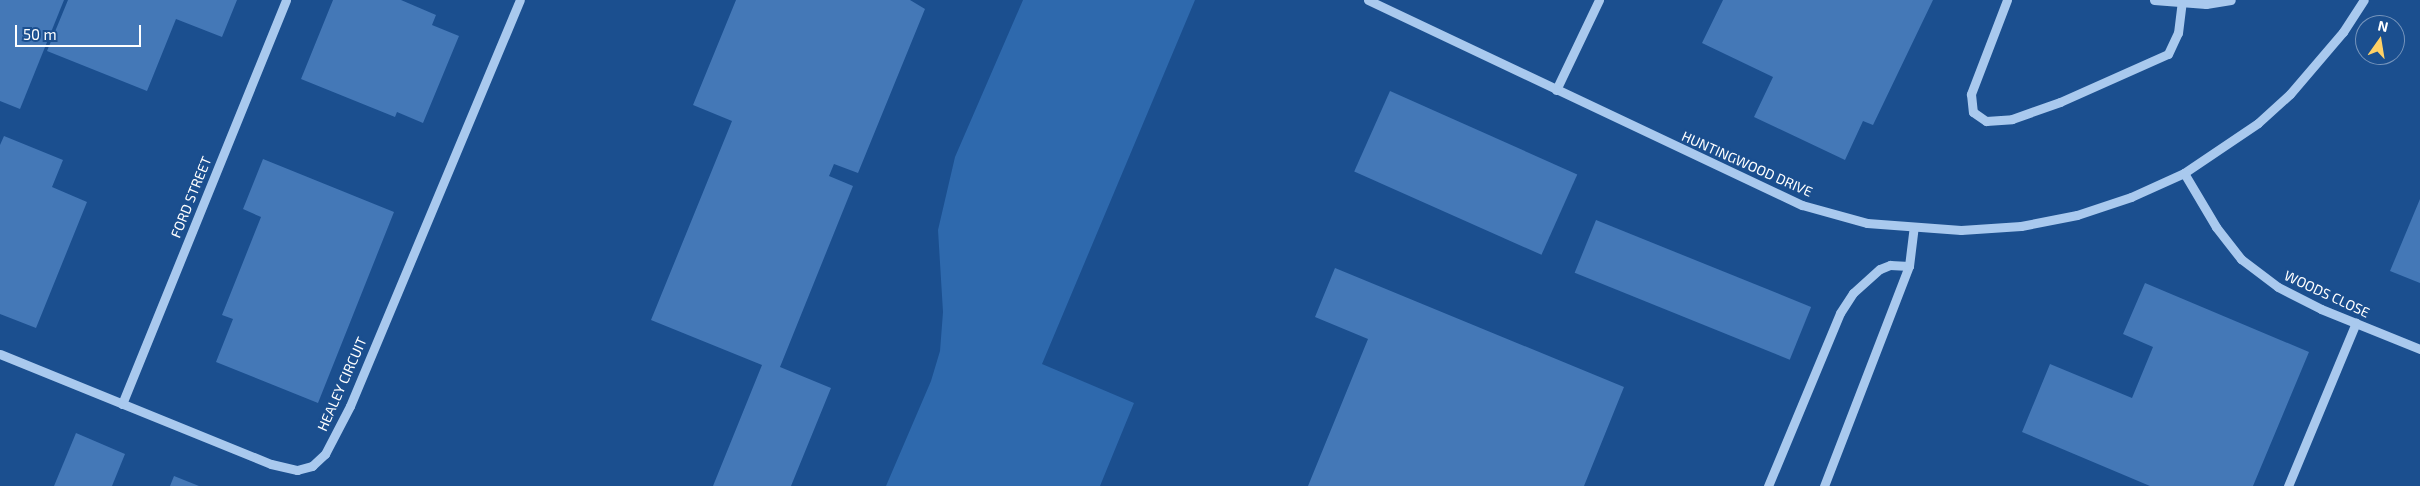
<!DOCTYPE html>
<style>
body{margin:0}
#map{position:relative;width:2420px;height:486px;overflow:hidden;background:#1b4f8f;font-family:"Exo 2",sans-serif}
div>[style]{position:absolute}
.green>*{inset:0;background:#2e69ad}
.building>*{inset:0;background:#4478b7;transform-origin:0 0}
.minor>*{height:9px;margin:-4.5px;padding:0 4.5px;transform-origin:4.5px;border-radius:4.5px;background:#a9c9ee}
span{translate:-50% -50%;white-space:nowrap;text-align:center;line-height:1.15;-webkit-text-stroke:4.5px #1b4f8f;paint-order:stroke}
.street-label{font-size:14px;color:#fff}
.north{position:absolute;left:2355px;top:15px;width:50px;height:50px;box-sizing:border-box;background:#1b4f8f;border:1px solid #7695bc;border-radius:50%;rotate:13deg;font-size:14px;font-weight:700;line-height:20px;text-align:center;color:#fff}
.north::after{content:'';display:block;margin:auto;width:18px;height:22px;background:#ffd166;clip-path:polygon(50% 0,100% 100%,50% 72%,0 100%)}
.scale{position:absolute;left:15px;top:25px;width:126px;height:22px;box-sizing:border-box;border:2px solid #fff;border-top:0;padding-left:6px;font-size:15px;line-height:18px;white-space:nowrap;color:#fff;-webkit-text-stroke:4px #1b4f8f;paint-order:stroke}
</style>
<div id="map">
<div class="green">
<div style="clip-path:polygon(1023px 0,1195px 0,1042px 364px,1134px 403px,1100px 486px,886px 486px,931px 381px,940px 351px,943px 312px,938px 230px,955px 157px)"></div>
</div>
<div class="building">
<div style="clip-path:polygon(0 0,64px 0,20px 109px,0 101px)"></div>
<div style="clip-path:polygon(68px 0,237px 0,222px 37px,176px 19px,147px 91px,47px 51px)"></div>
<div style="clip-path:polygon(333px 0,401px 0,436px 15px,432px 25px,459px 36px,423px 123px,397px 112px,395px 117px,301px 79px)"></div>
<div style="clip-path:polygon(736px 0,910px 0,925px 9px,858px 173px,834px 164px,829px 176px,853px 186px,780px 367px,831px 388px,791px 486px,713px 486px,762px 365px,651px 320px,732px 121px,693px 105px)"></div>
<div style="clip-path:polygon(1723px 0,1933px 0,1873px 125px,1863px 121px,1845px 160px,1754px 117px,1773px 77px,1702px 43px)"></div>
<div style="left:1390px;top:91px;width:205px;height:88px;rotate:24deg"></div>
<div style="clip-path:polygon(4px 136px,63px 160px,52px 187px,87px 202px,36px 328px,0 314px,0 145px)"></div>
<div style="clip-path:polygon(263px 159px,394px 212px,318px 403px,216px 362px,233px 319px,222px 315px,261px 217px,243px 209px)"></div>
<div style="clip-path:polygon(2420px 199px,2420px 283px,2390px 271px)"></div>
<div style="left:1596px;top:220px;width:232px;height:57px;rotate:22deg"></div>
<div style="clip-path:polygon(1335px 268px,1624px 387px,1584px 486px,1308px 486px,1368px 339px,1315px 317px)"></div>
<div style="clip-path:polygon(2145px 283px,2309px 352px,2253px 486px,2150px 486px,2022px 432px,2050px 364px,2132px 398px,2153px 347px,2123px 334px)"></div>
<div style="clip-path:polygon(76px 433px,125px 454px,112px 486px,54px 486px)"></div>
<div style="clip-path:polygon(174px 476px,199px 486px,170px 486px)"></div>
</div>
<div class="minor">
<div style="left:1368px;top:0;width:480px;rotate:25.3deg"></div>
<div style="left:1802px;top:205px;width:67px;rotate:15.5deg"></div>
<div style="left:1867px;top:223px;width:94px;rotate:4.3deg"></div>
<div style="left:1961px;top:230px;width:60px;rotate:-3.8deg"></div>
<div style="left:2021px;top:226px;width:57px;rotate:-11.1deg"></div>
<div style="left:2077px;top:215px;width:57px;rotate:-18.4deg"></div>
<div style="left:2131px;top:197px;width:58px;rotate:-24.4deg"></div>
<div style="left:2184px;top:173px;width:89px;rotate:-34deg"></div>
<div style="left:2258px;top:123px;width:43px;rotate:-42.2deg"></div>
<div style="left:2290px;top:94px;width:82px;rotate:-49.5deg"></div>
<div style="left:2343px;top:32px;width:38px;rotate:-57deg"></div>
<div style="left:2007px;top:0;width:101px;rotate:111deg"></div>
<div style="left:1971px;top:94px;width:18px;rotate:84deg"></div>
<div style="left:1973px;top:112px;width:16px;rotate:35deg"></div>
<div style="left:1986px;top:121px;width:26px;rotate:-4deg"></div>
<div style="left:2012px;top:119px;width:51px;rotate:-19.5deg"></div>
<div style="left:2060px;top:102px;width:118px;rotate:-24deg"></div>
<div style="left:2168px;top:54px;width:23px;rotate:-65deg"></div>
<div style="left:2178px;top:33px;width:33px;rotate:-83deg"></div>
<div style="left:2154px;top:0;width:52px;rotate:4.4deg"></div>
<div style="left:2206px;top:4px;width:25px;rotate:-9deg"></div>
<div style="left:1556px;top:90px;width:100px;rotate:-64.5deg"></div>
<div style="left:2184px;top:173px;width:63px;rotate:59.3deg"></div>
<div style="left:2216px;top:227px;width:41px;rotate:52deg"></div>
<div style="left:2241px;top:259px;width:46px;rotate:37.1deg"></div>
<div style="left:2278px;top:287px;width:48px;rotate:27.1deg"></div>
<div style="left:2321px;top:309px;width:107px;rotate:22deg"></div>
<div style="left:0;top:354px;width:292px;rotate:22.1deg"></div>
<div style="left:271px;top:464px;width:27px;rotate:13deg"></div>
<div style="left:297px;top:470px;width:16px;rotate:-15deg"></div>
<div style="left:312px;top:466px;width:18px;rotate:-43deg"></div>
<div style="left:325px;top:454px;width:54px;rotate:-62.5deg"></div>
<div style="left:350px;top:406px;width:440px;rotate:-67.3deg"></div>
<div style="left:122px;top:404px;width:436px;rotate:-67.9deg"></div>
<div style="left:1768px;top:486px;width:187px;rotate:-67.4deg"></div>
<div style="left:1840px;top:313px;width:24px;rotate:-57deg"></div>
<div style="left:1853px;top:293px;width:36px;rotate:-42deg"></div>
<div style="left:1880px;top:269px;width:11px;rotate:-22deg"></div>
<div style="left:1890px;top:265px;width:19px;rotate:3deg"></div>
<div style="left:1824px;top:486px;width:236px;rotate:-68.9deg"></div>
<div style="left:1909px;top:266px;width:38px;rotate:-83deg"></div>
<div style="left:2288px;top:486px;width:177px;rotate:-67.4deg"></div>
</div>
<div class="street-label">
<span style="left:1747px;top:164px;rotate:24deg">HUNTINGWOOD DRIVE</span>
<span style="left:191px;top:197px;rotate:-68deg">FORD STREET</span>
<span style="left:2327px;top:294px;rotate:25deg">WOODS CLOSE</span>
<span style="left:342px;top:384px;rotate:-66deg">HEALEY CIRCUIT</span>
</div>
<div class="north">N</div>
<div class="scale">50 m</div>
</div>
